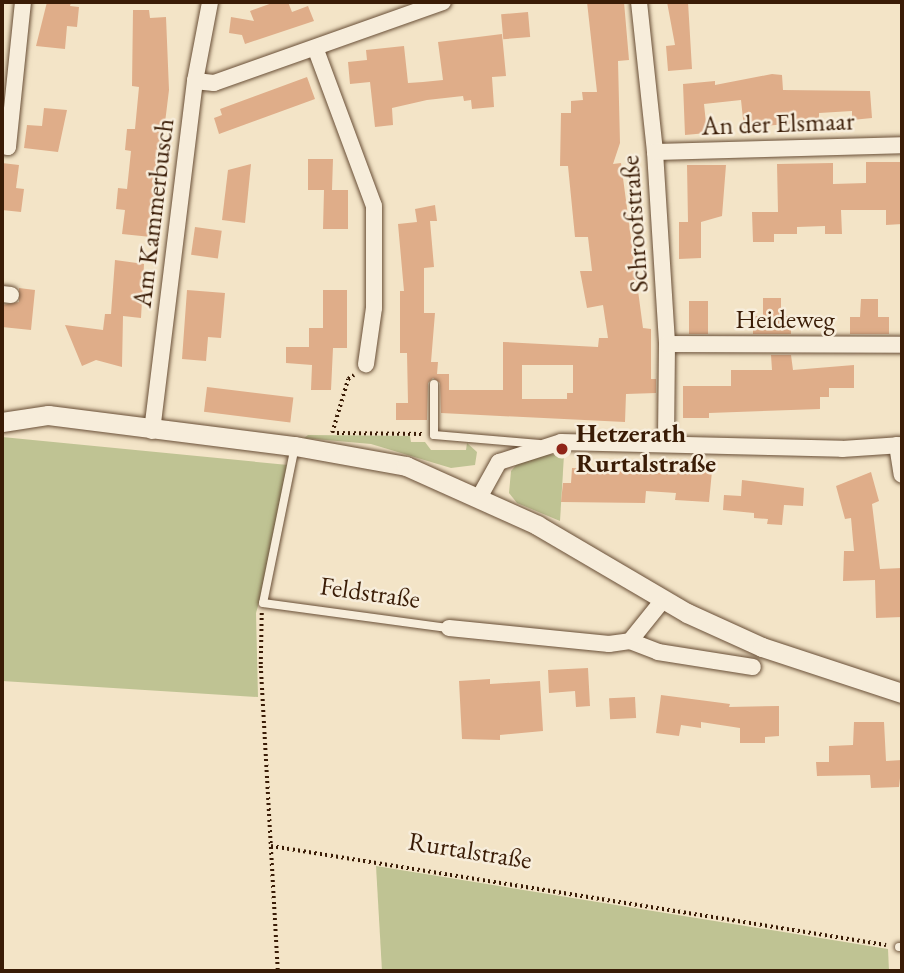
<!DOCTYPE html>
<meta charset="utf-8">
<style>
body{margin:0}
#map{position:relative;width:904px;height:973px;overflow:hidden;background:#f3e4c7;font-family:"EB Garamond",serif}
div>[style]{position:absolute}
.green>*{inset:0;background:#bfc393}
.building>*{inset:0;background:#dfad89;transform-origin:0 0}
.path>*{height:3.5px;margin-top:-1.75px;transform-origin:0;background:repeating-linear-gradient(90deg,#3a1c06 0 2px,transparent 0 5.5px)}
.roads{filter:drop-shadow(0 0 2px #684e36) drop-shadow(0 0 2px #684e36)}
.service>*{height:8px;margin:-4px;padding:0 4px;transform-origin:4px;border-radius:4px;background:#f7eddb}
.minor>*{height:16px;margin:-8px;padding:0 8px;transform-origin:8px;border-radius:8px;background:#f7eddb}
.tertiary>*{height:19px;margin:-9.5px;padding:0 9.5px;transform-origin:9.5px;border-radius:9.5px;background:#f7eddb}
.dots>*{width:19px;height:19px;translate:-50% -50%;box-sizing:border-box;border:4px solid #f7eddb;border-radius:50%}
span{translate:-50% -50%;white-space:nowrap;text-align:center;line-height:1.15;-webkit-text-stroke:5px #f7eddb;paint-order:stroke}
.street-label{font-size:26px;color:#3a1c06}
.poi-label{font-size:26px;color:#3a1c06;font-weight:700}
.left{translate:0 -50%;text-align:left}
.frame{position:absolute;inset:0;border:4px solid #3a1c06;pointer-events:none}
</style>
<div id="map">
<div class="green">
<div style="clip-path:polygon(308px 435px,410px 436px,411px 442px,425px 442px,431px 450px,466px 450px,467px 443px,477px 452px,475px 465px,451px 468px,371px 444px,304px 438px)"></div>
<div style="clip-path:polygon(2px 437px,288px 465px,280px 529px,256px 613px,258px 697px,2px 681px)"></div>
<div style="clip-path:polygon(538px 454px,564px 455px,560px 521px,517px 503px,509px 493px,511px 471px,518px 463px)"></div>
<div style="clip-path:polygon(376px 866px,888px 949px,889px 971px,382px 971px)"></div>
</div>
<div class="building">
<div style="clip-path:polygon(47px 2px,71px 2px,70px 6px,79px 7px,77px 27px,67px 26px,65px 49px,36px 46px)"></div>
<div style="clip-path:polygon(275px 2px,288px 2px,292px 12px,308px 6px,314px 21px,245px 44px,242px 35px,229px 33px,231px 17px,254px 21px,250px 11px)"></div>
<div style="clip-path:polygon(evenodd,587px 2px,624px 2px,629px 60px,618px 61px,620px 143px,613px 164px,621px 163px,643px 328px,651px 329px,651px 379px,656px 379px,656px 393px,626px 394px,625px 422px,441px 413px,440px 383px,433px 378px,428px 383px,427px 420px,396px 420px,396px 403px,408px 403px,407px 353px,400px 353px,400px 291px,404px 291px,398px 224px,417px 222px,415px 209px,435px 205px,437px 221px,430px 221px,434px 267px,424px 268px,424px 313px,435px 313px,431px 362px,438px 362px,437px 374px,449px 374px,449px 390px,503px 390px,503px 342px,598px 347px,599px 338px,608px 338px,603px 305px,587px 308px,580px 271px,592px 271px,588px 237px,575px 237px,568px 166px,560px 166px,561px 113px,571px 113px,571px 101px,583px 100px,582px 92px,597px 92px,587px 2px,522px 365px,573px 365px,573px 393px,567px 393px,567px 399px,522px 399px,522px 365px)"></div>
<div style="clip-path:polygon(667px 2px,688px 2px,692px 69px,668px 71px,666px 46px,675px 45px)"></div>
<div style="clip-path:polygon(133px 10px,149px 10px,150px 18px,166px 17px,169px 90px,151px 237px,122px 234px,125px 210px,116px 209px,118px 188px,127px 189px,131px 151px,125px 150px,127px 129px,135px 129px,139px 87px,132px 86px)"></div>
<div style="left:528px;top:12px;width:25px;height:27px;rotate:85deg"></div>
<div style="clip-path:polygon(502px 34px,506px 76px,492px 77px,494px 107px,472px 109px,471px 100px,464px 101px,463px 96px,427px 100px,392px 108px,393px 125px,375px 127px,370px 82px,350px 84px,348px 62px,367px 60px,366px 50px,404px 46px,408px 83px,423px 82px,443px 80px,438px 42px)"></div>
<div style="clip-path:polygon(772px 74px,782px 75px,783px 90px,870px 91px,872px 118px,852px 120px,852px 111px,819px 113px,819px 121px,744px 128px,741px 100px,704px 104px,707px 133px,685px 135px,683px 84px,715px 81px,715px 85px)"></div>
<div style="clip-path:polygon(307px 77px,315px 99px,219px 134px,214px 118px,222px 115px,220px 109px)"></div>
<div style="clip-path:polygon(44px 108px,67px 110px,58px 152px,24px 148px,27px 125px,42px 126px)"></div>
<div style="clip-path:polygon(308px 159px,333px 159px,332px 190px,348px 190px,348px 229px,323px 229px,324px 190px,308px 190px)"></div>
<div style="clip-path:polygon(866px 162px,902px 162px,902px 224px,886px 225px,886px 210px,841px 210px,842px 234px,825px 234px,825px 226px,797px 227px,797px 234px,774px 234px,774px 242px,753px 242px,752px 212px,778px 212px,777px 164px,833px 163px,833px 184px,866px 183px)"></div>
<div style="clip-path:polygon(2px 163px,19px 165px,16px 188px,24px 189px,21px 212px,2px 210px)"></div>
<div style="clip-path:polygon(251px 164px,245px 223px,222px 220px,228px 170px)"></div>
<div style="clip-path:polygon(687px 165px,726px 165px,722px 216px,701px 222px,701px 258px,679px 259px,679px 222px,688px 222px)"></div>
<div style="left:195px;top:227px;width:27px;height:28px;rotate:8deg"></div>
<div style="clip-path:polygon(115px 260px,144px 264px,141px 318px,123px 316px,122px 367px,96px 360px,82px 366px,65px 325px,103px 330px,105px 314px,111px 314px)"></div>
<div style="clip-path:polygon(19px 288px,35px 290px,31px 330px,2px 327px,2px 305px,19px 302px)"></div>
<div style="clip-path:polygon(187px 290px,225px 293px,221px 338px,208px 337px,206px 361px,182px 359px)"></div>
<div style="clip-path:polygon(323px 290px,347px 290px,347px 348px,333px 348px,331px 390px,311px 390px,312px 365px,286px 363px,286px 347px,309px 347px,309px 328px,323px 328px)"></div>
<div style="clip-path:polygon(763px 298px,781px 298px,781px 316px,791px 316px,791px 334px,753px 334px,753px 316px,763px 316px)"></div>
<div style="clip-path:polygon(861px 299px,878px 299px,878px 317px,889px 317px,889px 334px,850px 334px,850px 317px,860px 317px)"></div>
<div style="left:689px;top:301px;width:19px;height:33px"></div>
<div style="clip-path:polygon(771px 355px,791px 355px,793px 370px,854px 365px,854px 388px,829px 388px,829px 397px,820px 397px,820px 409px,709px 413px,709px 418px,683px 418px,683px 386px,731px 386px,731px 370px,772px 370px)"></div>
<div style="left:207px;top:387px;width:87px;height:25px;rotate:7deg"></div>
<div style="clip-path:polygon(572px 468px,657px 474px,667px 468px,712px 471px,709px 502px,675px 500px,676px 493px,646px 491px,645px 503px,561px 502px,563px 483px,571px 483px)"></div>
<div style="clip-path:polygon(871px 472px,879px 501px,872px 504px,880px 569px,902px 568px,902px 617px,876px 618px,875px 580px,843px 581px,844px 551px,854px 551px,851px 518px,845px 519px,836px 486px)"></div>
<div style="clip-path:polygon(742px 480px,804px 488px,803px 506px,784px 505px,782px 525px,767px 524px,768px 519px,754px 518px,754px 513px,723px 510px,724px 495px,741px 496px)"></div>
<div style="clip-path:polygon(588px 668px,590px 706px,576px 707px,575px 691px,549px 693px,548px 670px)"></div>
<div style="clip-path:polygon(490px 679px,490px 684px,540px 681px,543px 731px,500px 735px,500px 740px,462px 739px,459px 681px)"></div>
<div style="clip-path:polygon(661px 695px,730px 704px,729px 707px,779px 706px,779px 736px,765px 737px,765px 743px,740px 743px,740px 728px,701px 722px,701px 728px,681px 725px,679px 736px,656px 733px)"></div>
<div style="left:635px;top:697px;width:21px;height:26px;rotate:87deg"></div>
<div style="clip-path:polygon(854px 722px,884px 722px,886px 761px,902px 760px,899px 787px,871px 788px,870px 775px,817px 776px,816px 762px,829px 762px,829px 746px,853px 745px)"></div>
</div>
<div class="path">
<div style="left:332px;top:433px;width:56px;rotate:-73.5deg"></div>
<div style="left:348px;top:379px;width:7px;rotate:-34deg"></div>
<div style="left:337px;top:433px;width:87px;rotate:0.7deg"></div>
<div style="left:262px;top:613px;width:53px;rotate:91.1deg"></div>
<div style="left:261px;top:666px;width:305px;rotate:86.8deg"></div>
<div style="left:271px;top:846px;width:623px;rotate:9.14deg"></div>
</div>
<div class="roads">
<div class="service">
<div style="left:434px;top:384px;width:51px;rotate:90deg"></div>
<div style="left:434px;top:435px;width:106px;rotate:4.9deg"></div>
<div style="left:295px;top:446px;width:160px;rotate:101.5deg"></div>
<div style="left:263px;top:603px;width:188px;rotate:7.7deg"></div>
<div style="left:899px;top:947px;width:3px"></div>
</div>
<div class="minor">
<div style="left:639px;top:2px;width:151px;rotate:83.9deg"></div>
<div style="left:655px;top:152px;width:192px;rotate:86.4deg"></div>
<div style="left:667px;top:344px;width:100px;rotate:90.6deg"></div>
<div style="left:316px;top:50px;width:166px;rotate:69.6deg"></div>
<div style="left:374px;top:206px;width:102px;rotate:90deg"></div>
<div style="left:374px;top:308px;width:57px;rotate:98.1deg"></div>
<div style="left:195px;top:81px;width:19px;rotate:6deg"></div>
<div style="left:214px;top:83px;width:243px;rotate:-19.5deg"></div>
<div style="left:2px;top:146px;width:6px;rotate:9deg"></div>
<div style="left:8px;top:147px;width:146px;rotate:-84.1deg"></div>
<div style="left:655px;top:152px;width:247px;rotate:-1.6deg"></div>
<div style="left:2px;top:294px;width:9px;rotate:6deg"></div>
<div style="left:667px;top:344px;width:235px;rotate:0.2deg"></div>
<div style="left:152px;top:431px;width:353px;rotate:-83deg"></div>
<div style="left:195px;top:81px;width:80px;rotate:-79.2deg"></div>
<div style="left:897px;top:445px;width:30px;rotate:81deg"></div>
<div style="left:480px;top:496px;width:39px;rotate:-61deg"></div>
<div style="left:499px;top:462px;width:65px;rotate:-17.9deg"></div>
<div style="left:561px;top:442px;width:281px;rotate:1.4deg"></div>
<div style="left:842px;top:449px;width:60px;rotate:-3.8deg"></div>
<div style="left:449px;top:628px;width:161px;rotate:5.7deg"></div>
<div style="left:609px;top:644px;width:21px;rotate:-8deg"></div>
<div style="left:630px;top:641px;width:30px;rotate:21deg"></div>
<div style="left:658px;top:652px;width:96px;rotate:9deg"></div>
<div style="left:630px;top:641px;width:53px;rotate:-51.2deg"></div>
</div>
<div class="tertiary">
<div style="left:2px;top:422px;width:47px;rotate:-8.7deg"></div>
<div style="left:48px;top:415px;width:249px;rotate:7.2deg"></div>
<div style="left:295px;top:446px;width:113px;rotate:10.2deg"></div>
<div style="left:406px;top:466px;width:144px;rotate:24.2deg"></div>
<div style="left:537px;top:525px;width:174px;rotate:30.4deg"></div>
<div style="left:687px;top:613px;width:82px;rotate:24.4deg"></div>
<div style="left:762px;top:647px;width:147px;rotate:18.2deg"></div>
</div>
</div>
<div class="dots">
<div style="left:562px;top:449px;background:#8f2418"></div>
</div>
<div class="street-label">
<span style="left:778px;top:124px;rotate:-2deg">An der Elsmaar</span>
<span style="left:154px;top:213px;rotate:-83deg">Am Kammerbusch</span>
<span style="left:635px;top:224px;rotate:-94deg">Schroofstraße</span>
<span style="left:785px;top:320px">Heideweg</span>
<span style="left:370px;top:593px;rotate:8deg">Feldstraße</span>
<span style="left:470px;top:851px;rotate:9deg">Rurtalstraße</span>
</div>
<div class="poi-label">
<span class="left" style="left:576px;top:449px">Hetzerath<br>Rurtalstraße</span>
</div>
<div class="frame"></div>
</div>
